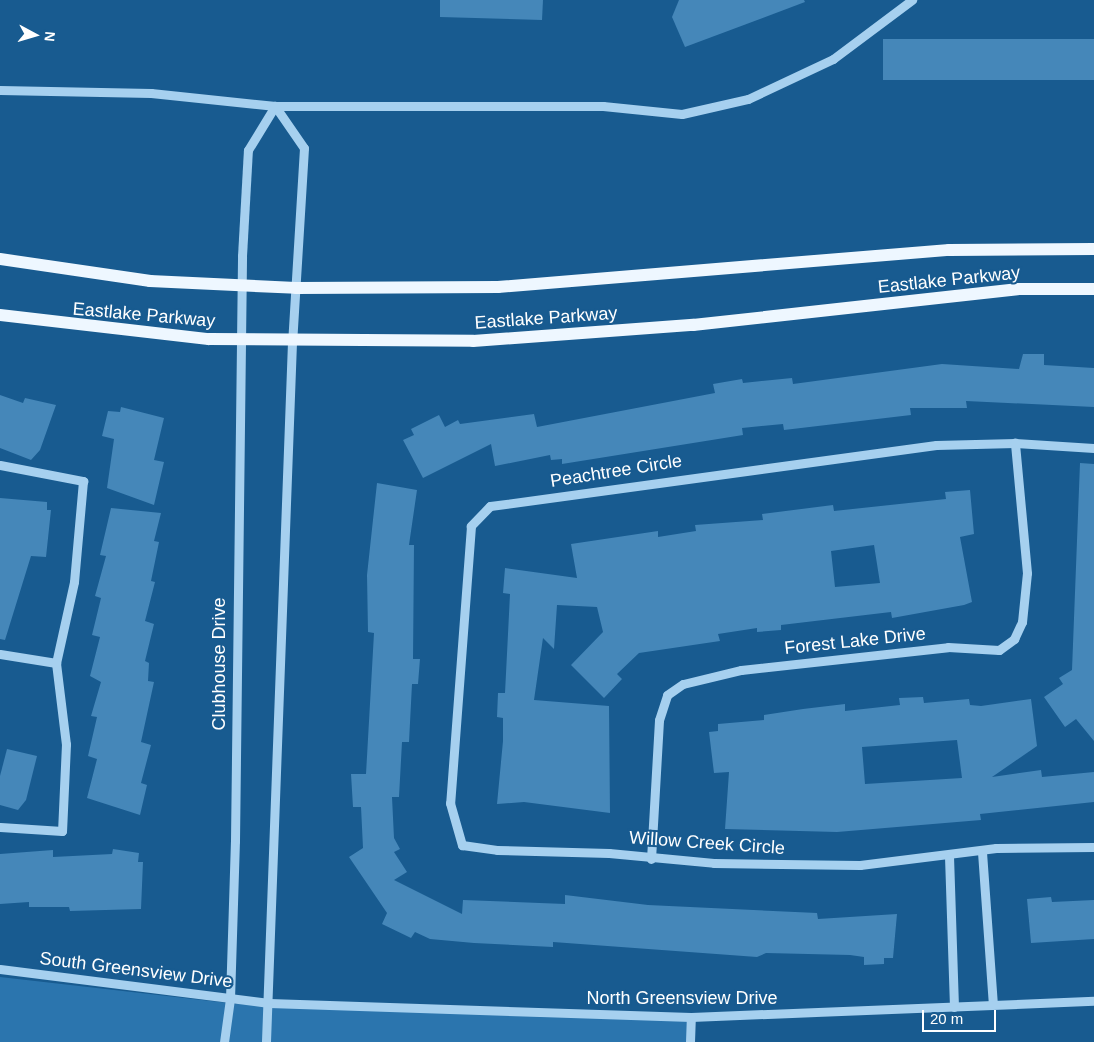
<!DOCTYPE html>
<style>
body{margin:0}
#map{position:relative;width:1094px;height:1042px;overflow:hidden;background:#185b90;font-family:Arial,sans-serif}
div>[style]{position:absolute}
.green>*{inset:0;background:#2b75ae}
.building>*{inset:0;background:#4587b9;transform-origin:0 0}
.minor>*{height:9px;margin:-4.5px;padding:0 4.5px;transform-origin:4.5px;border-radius:4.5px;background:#a6d0ef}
.major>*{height:12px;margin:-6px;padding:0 6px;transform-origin:6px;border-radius:6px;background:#eef7ff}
span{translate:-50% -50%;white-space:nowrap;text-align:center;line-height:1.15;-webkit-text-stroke:4px #185b90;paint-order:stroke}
.street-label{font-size:18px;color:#fff}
.north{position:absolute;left:10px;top:10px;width:50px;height:50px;-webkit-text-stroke:4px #185b90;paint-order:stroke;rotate:96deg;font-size:14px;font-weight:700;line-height:20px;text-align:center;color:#fff}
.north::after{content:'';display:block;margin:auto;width:18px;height:22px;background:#fff;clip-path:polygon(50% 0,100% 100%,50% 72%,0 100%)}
.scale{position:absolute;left:922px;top:1010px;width:74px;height:22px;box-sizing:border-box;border:2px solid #fff;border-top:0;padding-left:6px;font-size:15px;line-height:18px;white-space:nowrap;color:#fff;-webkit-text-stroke:4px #185b90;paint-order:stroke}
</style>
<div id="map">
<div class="green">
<div style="clip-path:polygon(0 977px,237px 1004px,691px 1014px,690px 1042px,0 1042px)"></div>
</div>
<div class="building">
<div style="clip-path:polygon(440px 0,543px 0,542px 20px,440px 17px)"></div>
<div style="clip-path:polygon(679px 0,804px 0,805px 2px,685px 47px,672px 17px)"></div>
<div style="left:1094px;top:39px;width:41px;height:211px;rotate:90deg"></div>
<div style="clip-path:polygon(1023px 354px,1044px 354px,1044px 365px,1094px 368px,1094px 407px,966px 401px,967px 408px,910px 408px,911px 415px,784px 430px,783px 424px,742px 428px,743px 435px,562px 464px,562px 459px,551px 460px,550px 455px,495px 466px,491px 444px,423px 478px,403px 440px,414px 435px,411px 429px,439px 415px,445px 427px,458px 420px,460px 424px,534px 414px,537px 427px,715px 393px,713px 384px,742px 379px,743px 383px,792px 378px,793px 384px,942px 364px,1019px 369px)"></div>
<div style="clip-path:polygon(0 395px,23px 403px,25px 398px,56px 405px,40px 450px,31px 460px,0 448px)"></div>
<div style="clip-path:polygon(121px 407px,164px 418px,154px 460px,164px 462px,154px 505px,107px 488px,114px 439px,102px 436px,108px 411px,120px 412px)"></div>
<div style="clip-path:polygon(1080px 463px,1094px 464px,1094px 741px,1076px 719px,1065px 727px,1044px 697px,1063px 684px,1059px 678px,1072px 670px)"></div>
<div style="clip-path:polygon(377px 483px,417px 490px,409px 545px,414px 545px,413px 659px,420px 659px,418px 684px,412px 684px,409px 742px,402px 742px,399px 797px,392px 797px,394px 838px,400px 849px,394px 852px,407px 872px,394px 880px,462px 914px,463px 900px,565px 904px,565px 895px,648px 905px,817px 913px,818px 919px,897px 914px,893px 958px,884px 958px,884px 964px,864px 965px,864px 957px,850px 955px,766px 953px,757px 957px,553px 942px,553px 947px,474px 943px,430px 939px,415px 932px,411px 938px,382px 924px,387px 913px,349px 857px,363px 848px,361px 807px,353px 807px,351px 774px,366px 774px,374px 633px,368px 632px,367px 575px)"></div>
<div style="clip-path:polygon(evenodd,970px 490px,974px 534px,960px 537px,972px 602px,964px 605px,892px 618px,891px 612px,781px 625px,781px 630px,757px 632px,757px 628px,718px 634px,720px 641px,639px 653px,617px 674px,622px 679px,604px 698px,571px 665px,603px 632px,597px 607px,557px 605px,554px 649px,543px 638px,534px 700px,609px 706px,610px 813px,524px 802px,497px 804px,503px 741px,503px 718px,497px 717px,498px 693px,505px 693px,510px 594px,503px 593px,505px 568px,577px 578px,571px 544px,658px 531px,658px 537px,696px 531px,695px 525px,763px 520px,762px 514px,833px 505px,834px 511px,946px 499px,945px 492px,970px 490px,874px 545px,880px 583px,835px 587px,831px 551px,874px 545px)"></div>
<div style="clip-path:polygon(0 498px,47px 502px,47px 510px,51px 510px,46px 557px,31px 556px,5px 640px,0 639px)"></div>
<div style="clip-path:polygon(111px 508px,161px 513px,154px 541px,159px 542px,151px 581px,155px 582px,145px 621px,154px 624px,145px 661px,149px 663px,148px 681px,154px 682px,141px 742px,151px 745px,141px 783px,147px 785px,140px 815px,87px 798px,97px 759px,88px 756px,97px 717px,91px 716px,101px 682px,90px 676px,100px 637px,92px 635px,101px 598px,95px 596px,106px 556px,100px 555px)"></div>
<div style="clip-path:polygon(evenodd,923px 697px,924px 703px,969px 699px,970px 705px,981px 706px,1031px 699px,1037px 746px,992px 777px,1041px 770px,1042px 777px,1094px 772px,1094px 802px,980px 814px,981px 820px,837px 832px,725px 829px,729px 772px,714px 773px,709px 732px,718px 731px,718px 724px,764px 720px,764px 715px,803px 709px,845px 704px,845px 711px,900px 705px,899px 698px,923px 697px,957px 740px,962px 778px,865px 784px,862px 747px,957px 740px)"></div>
<div style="clip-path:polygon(7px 749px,37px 756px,26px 800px,18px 810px,0 805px,0 776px)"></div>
<div style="clip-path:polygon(113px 849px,139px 853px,138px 862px,143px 862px,141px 909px,70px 911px,69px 907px,29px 907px,29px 902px,0 904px,0 854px,53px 850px,53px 857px,112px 854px)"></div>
<div style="clip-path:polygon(1051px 897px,1052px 902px,1094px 900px,1094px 939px,1031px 943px,1027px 899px)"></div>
</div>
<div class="minor">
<div style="left:0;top:90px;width:151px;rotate:1.1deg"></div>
<div style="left:151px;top:93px;width:125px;rotate:6deg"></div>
<div style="left:275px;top:106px;width:328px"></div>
<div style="left:603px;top:106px;width:79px;rotate:5.8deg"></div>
<div style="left:682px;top:114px;width:68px;rotate:-12.8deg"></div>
<div style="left:748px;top:99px;width:94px;rotate:-25.2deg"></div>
<div style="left:833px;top:59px;width:99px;rotate:-36.8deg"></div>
<div style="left:1094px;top:448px;width:79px;rotate:-176.4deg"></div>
<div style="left:1015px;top:443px;width:79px;rotate:178.5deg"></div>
<div style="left:936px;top:445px;width:450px;rotate:172.2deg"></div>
<div style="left:490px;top:506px;width:28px;rotate:134deg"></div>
<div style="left:471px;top:526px;width:278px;rotate:94.3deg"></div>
<div style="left:450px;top:803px;width:44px;rotate:74.1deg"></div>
<div style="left:462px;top:845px;width:35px;rotate:8deg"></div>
<div style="left:497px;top:850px;width:112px;rotate:1.5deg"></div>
<div style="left:609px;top:853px;width:105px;rotate:5.4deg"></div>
<div style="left:714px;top:863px;width:146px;rotate:0.8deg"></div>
<div style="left:860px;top:865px;width:137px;rotate:-7.1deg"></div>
<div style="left:996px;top:848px;width:98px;rotate:-0.6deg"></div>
<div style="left:0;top:465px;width:85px;rotate:10.9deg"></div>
<div style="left:83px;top:481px;width:101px;rotate:95.1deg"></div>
<div style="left:74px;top:582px;width:83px;rotate:102.5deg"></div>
<div style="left:56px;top:663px;width:82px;rotate:83deg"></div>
<div style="left:66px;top:744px;width:87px;rotate:92.6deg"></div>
<div style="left:62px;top:831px;width:62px;rotate:-176.3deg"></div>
<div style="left:0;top:654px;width:57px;rotate:9.1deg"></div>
<div style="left:982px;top:852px;width:153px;rotate:85.9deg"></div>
<div style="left:949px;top:856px;width:151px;rotate:88.1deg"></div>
<div style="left:651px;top:859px;width:139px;rotate:-86.7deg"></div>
<div style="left:659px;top:720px;width:26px;rotate:-72deg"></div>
<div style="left:667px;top:695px;width:19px;rotate:-35deg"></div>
<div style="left:683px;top:684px;width:60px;rotate:-13.6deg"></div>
<div style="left:741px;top:670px;width:208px;rotate:-6.3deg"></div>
<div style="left:948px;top:647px;width:51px;rotate:3.4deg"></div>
<div style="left:999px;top:650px;width:19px;rotate:-36deg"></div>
<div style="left:1014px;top:639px;width:19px;rotate:-65deg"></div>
<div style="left:1022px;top:622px;width:49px;rotate:-84.2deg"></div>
<div style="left:1027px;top:573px;width:131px;rotate:-95.3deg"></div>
<div style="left:0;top:969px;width:271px;rotate:7.2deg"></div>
<div style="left:269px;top:1003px;width:422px;rotate:1.9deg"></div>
<div style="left:691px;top:1017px;width:403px;rotate:-2.3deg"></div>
<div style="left:224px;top:1042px;width:43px;rotate:-82.1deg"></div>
<div style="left:230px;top:999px;width:158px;rotate:-88.2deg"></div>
<div style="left:235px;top:841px;width:585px;rotate:-89.31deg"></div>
<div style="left:242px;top:256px;width:106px;rotate:-86.8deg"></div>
<div style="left:248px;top:150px;width:52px;rotate:-58.5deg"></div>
<div style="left:275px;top:106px;width:51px;rotate:55.4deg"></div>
<div style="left:304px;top:148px;width:194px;rotate:93.5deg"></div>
<div style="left:292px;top:342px;width:700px;rotate:92.13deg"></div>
<div style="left:690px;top:1042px;width:25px;rotate:-88deg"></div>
</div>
<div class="major">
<div style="left:0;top:259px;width:152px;rotate:8.3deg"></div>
<div style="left:150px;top:281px;width:146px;rotate:2.7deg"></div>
<div style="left:296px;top:288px;width:202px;rotate:-0.3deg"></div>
<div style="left:498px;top:287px;width:453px;rotate:-4.7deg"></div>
<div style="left:949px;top:250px;width:145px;rotate:-0.4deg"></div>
<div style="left:0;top:315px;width:210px;rotate:6.6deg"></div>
<div style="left:209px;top:339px;width:264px;rotate:0.4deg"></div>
<div style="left:473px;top:341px;width:221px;rotate:-4.2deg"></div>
<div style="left:693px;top:325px;width:328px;rotate:-6.3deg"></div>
<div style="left:1019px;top:289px;width:75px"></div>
</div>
<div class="street-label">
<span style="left:949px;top:280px;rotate:-6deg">Eastlake Parkway</span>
<span style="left:144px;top:315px;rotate:5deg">Eastlake Parkway</span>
<span style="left:546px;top:318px;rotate:-4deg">Eastlake Parkway</span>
<span style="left:616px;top:471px;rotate:-9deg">Peachtree Circle</span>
<span style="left:855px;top:641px;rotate:-6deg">Forest Lake Drive</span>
<span style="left:219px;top:664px;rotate:-90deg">Clubhouse Drive</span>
<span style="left:707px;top:843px;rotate:4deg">Willow Creek Circle</span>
<span style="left:136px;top:970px;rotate:7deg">South Greensview Drive</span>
<span style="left:682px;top:998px">North Greensview Drive</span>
</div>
<div class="north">N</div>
<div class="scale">20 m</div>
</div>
